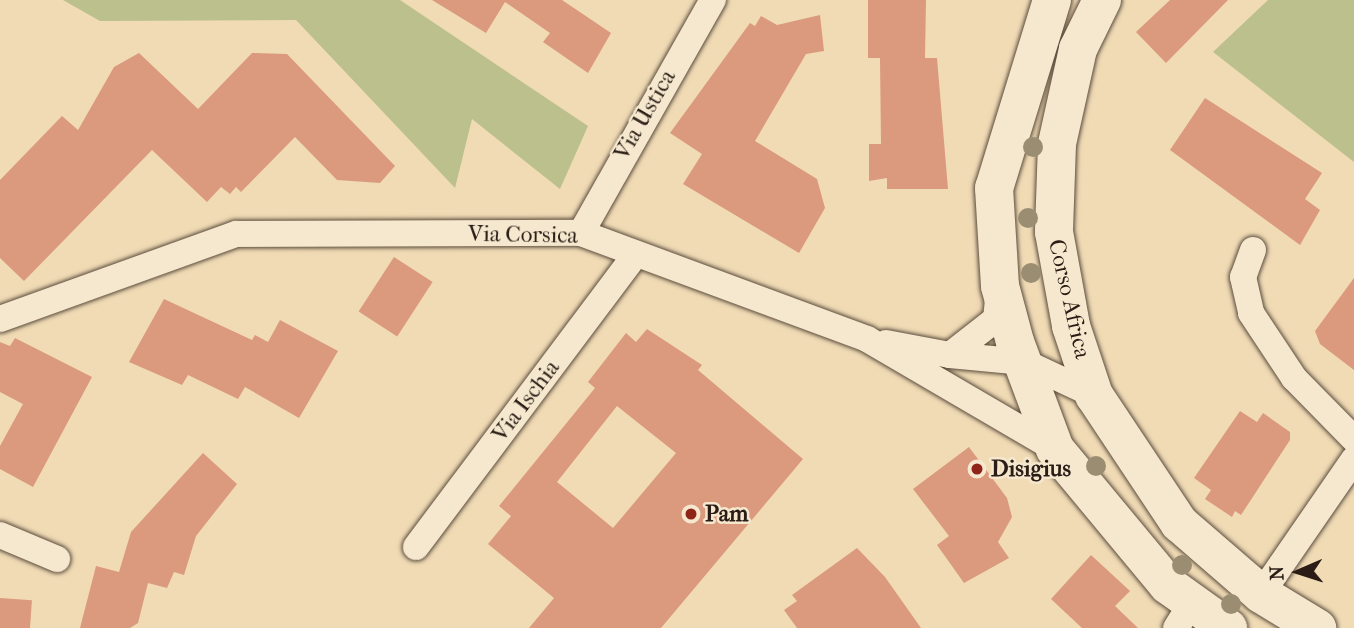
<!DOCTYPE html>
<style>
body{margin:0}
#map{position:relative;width:1354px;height:628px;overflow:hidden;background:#f0dbb5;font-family:"IM FELL French Canon",serif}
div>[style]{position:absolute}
.green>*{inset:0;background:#bbc08c}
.building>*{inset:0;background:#db997e;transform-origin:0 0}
.roads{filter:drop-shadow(0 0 2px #5c4c3d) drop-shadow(0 0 2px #5c4c3d)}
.street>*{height:26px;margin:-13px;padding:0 13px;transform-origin:13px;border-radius:13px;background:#f5e8cf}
.secondary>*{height:38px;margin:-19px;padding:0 19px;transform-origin:19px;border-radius:19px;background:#f5e8cf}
.trees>*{width:20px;height:20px;margin:-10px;border-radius:50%;background:#9b8d71}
.dots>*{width:19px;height:19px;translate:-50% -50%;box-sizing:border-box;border:4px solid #f5e8cf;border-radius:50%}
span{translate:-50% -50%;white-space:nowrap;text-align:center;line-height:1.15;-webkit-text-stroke:5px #f5e8cf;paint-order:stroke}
.street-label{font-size:23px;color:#2b1d15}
.poi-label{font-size:23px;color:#2b1d15;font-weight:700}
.left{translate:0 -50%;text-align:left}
.north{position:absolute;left:1263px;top:537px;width:70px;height:70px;-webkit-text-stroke:5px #f5e8cf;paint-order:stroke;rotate:267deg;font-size:19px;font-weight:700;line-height:28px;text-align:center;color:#2b1d15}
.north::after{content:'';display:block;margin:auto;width:24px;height:32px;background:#2b1d15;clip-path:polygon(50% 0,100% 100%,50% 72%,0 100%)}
</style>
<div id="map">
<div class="green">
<div style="clip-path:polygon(63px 0,400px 0,588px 126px,560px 189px,472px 119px,455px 188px,296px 20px,100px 21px)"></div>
<div style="clip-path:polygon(1268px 0,1354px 0,1354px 162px,1213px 52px)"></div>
</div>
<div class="building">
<div style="clip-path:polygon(432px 0,562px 0,611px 33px,588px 73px,543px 42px,550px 33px,505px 2px,486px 33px)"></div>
<div style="clip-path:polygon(868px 0,926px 0,925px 58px,937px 58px,948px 189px,887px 189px,887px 178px,869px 181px,869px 144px,881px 144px,880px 58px,868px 58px)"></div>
<div style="clip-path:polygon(1170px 0,1228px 0,1166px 63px,1136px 32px)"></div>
<div style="clip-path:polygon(820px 15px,824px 51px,806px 54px,755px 141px,817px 179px,825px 208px,799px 253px,683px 184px,702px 154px,670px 133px,750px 23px,755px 26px,761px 16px,777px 25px)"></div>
<div style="clip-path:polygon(139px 53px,198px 109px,252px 53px,287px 54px,395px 166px,380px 183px,337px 180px,295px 137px,241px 192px,236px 187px,230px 194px,221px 187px,207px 202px,152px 150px,24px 281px,0 258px,0 180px,62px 116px,78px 130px,114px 67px)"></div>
<div style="clip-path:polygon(1205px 98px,1322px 173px,1305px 199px,1320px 210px,1300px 245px,1170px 150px)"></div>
<div style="left:394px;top:257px;width:46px;height:65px;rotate:33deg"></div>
<div style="clip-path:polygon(1354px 278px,1354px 370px,1320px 344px,1315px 331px)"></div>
<div style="clip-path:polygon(164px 299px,252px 340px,255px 335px,268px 342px,280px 320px,338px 351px,299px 418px,245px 387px,238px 399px,188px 375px,182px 385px,129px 362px)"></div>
<div style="clip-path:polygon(evenodd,647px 329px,702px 365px,698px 370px,803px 459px,661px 628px,529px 628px,554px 598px,488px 544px,511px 516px,499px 506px,595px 388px,588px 382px,626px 333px,636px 342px,647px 329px,617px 406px,676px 453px,613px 528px,557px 482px,617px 406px)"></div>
<div style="clip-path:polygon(15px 338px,92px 377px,33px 487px,0 469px,0 446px,23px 404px,0 392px,0 342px,10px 346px)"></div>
<div style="clip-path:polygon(1240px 411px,1257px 422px,1263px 413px,1290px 432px,1290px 440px,1241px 515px,1235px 511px,1232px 517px,1205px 499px,1211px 490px,1194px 478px)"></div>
<div style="clip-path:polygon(969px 447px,1007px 498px,1012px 517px,998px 542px,1009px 558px,964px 583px,937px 545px,949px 536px,913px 489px)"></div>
<div style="clip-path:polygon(203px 453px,237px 484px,196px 536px,184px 575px,174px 572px,167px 588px,148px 583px,138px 623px,130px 628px,80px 628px,96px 566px,119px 572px,131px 532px)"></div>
<div style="clip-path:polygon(857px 548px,885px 577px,921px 628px,797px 628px,784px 610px,797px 601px,792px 595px)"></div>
<div style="clip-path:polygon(1091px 555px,1130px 591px,1115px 606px,1138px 628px,1082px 628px,1051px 599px)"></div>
<div style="left:0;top:598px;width:32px;height:30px;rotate:4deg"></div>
</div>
<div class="roads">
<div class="street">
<div style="left:581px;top:233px;width:268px;rotate:-60.5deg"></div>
<div style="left:1253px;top:250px;width:29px;rotate:110deg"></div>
<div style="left:1243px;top:277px;width:37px;rotate:77deg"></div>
<div style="left:1251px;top:313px;width:78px;rotate:56.5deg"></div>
<div style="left:1294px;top:378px;width:86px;rotate:45.5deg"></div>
<div style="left:0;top:319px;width:251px;rotate:-19.8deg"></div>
<div style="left:236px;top:234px;width:345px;rotate:-0.2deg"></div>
<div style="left:581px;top:233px;width:305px;rotate:20.3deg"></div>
<div style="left:867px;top:339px;width:218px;rotate:30.3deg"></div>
<div style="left:886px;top:343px;width:65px;rotate:10.6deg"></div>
<div style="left:950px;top:355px;width:58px;rotate:-38deg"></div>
<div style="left:996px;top:319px;width:27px;rotate:-84deg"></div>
<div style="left:950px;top:355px;width:74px;rotate:5.4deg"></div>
<div style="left:1024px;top:362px;width:77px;rotate:25.2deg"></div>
<div style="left:0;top:535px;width:62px;rotate:22.8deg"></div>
<div style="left:416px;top:547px;width:366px;rotate:-53.1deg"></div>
<div style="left:1261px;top:594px;width:164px;rotate:-55.4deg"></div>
<div style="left:1176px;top:628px;width:31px;rotate:-58deg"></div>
</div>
<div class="secondary">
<div style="left:1052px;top:0;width:197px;rotate:107.1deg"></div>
<div style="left:994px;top:188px;width:98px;rotate:86.5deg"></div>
<div style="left:1000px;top:286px;width:58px;rotate:75deg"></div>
<div style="left:1015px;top:342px;width:114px;rotate:69.5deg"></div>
<div style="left:1055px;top:449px;width:177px;rotate:50.3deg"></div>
<div style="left:1168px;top:585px;width:74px;rotate:35.6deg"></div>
<div style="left:1102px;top:0;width:55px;rotate:116.1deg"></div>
<div style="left:1078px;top:49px;width:97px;rotate:102.5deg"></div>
<div style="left:1057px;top:144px;width:88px;rotate:92deg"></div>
<div style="left:1054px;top:232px;width:96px;rotate:79.7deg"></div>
<div style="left:1071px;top:326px;width:73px;rotate:71.6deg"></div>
<div style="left:1094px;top:395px;width:154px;rotate:56.4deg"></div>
<div style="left:1179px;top:523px;width:108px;rotate:40.9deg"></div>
<div style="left:1261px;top:594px;width:66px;rotate:31.3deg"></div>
</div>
</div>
<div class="trees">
<div style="left:1033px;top:147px"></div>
<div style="left:1028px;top:218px"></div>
<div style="left:1031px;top:273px"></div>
<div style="left:1096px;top:466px"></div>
<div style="left:1182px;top:565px"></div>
<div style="left:1231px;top:604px"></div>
</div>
<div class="dots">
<div style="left:977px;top:469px;background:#8f2418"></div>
<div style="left:691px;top:514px;background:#8f2418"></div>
</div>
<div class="street-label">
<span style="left:645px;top:115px;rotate:-60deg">Via Ustica</span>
<span style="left:523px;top:235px;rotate:1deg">Via Corsica</span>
<span style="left:1069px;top:299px;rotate:77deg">Corso Africa</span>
<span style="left:526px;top:401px;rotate:-53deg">Via Ischia</span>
</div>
<div class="poi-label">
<span class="left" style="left:991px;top:469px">Disigius</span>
<span class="left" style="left:705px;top:514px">Pam</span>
</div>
<div class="north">N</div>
</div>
